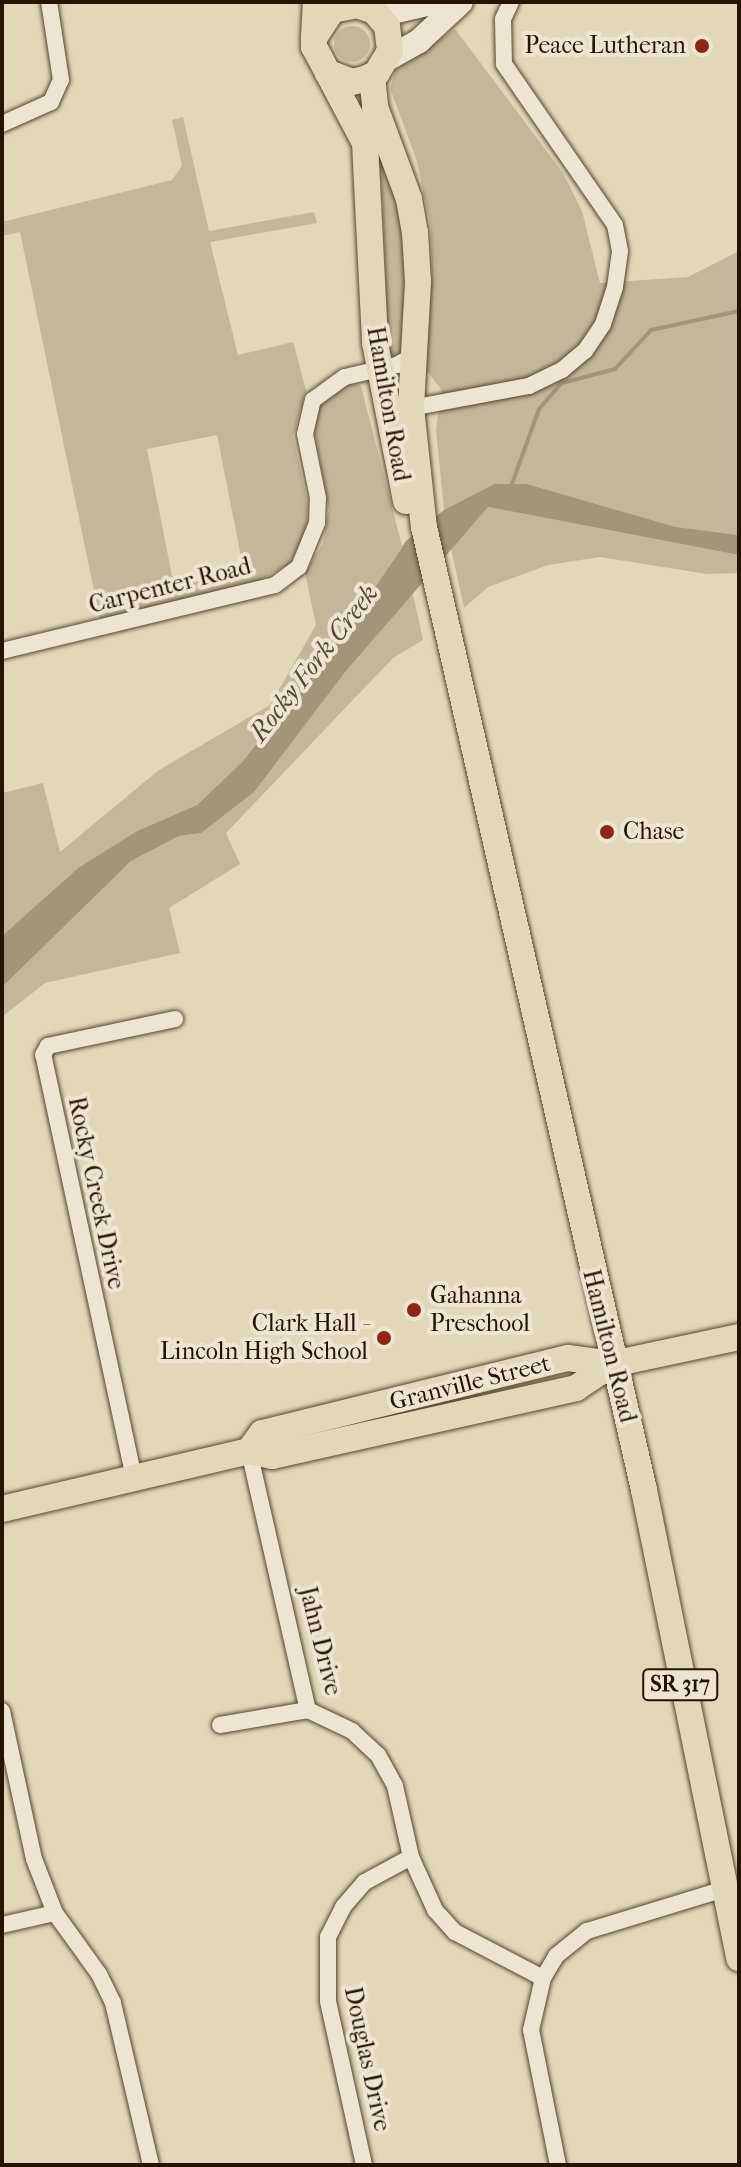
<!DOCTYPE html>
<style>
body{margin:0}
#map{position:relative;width:741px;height:2167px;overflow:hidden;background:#e3d7b9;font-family:"IM FELL French Canon",serif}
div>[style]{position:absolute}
.green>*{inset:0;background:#c3b69a}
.round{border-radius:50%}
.water>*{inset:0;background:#a3957a}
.stream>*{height:4px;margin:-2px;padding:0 2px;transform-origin:2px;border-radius:2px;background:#a3957a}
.roads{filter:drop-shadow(0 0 2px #56452e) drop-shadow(0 0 2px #56452e)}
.street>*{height:16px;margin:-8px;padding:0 8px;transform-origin:8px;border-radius:8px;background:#ede5d2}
.secondary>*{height:24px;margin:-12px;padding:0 12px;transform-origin:12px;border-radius:12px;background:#ede5d2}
.primary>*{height:26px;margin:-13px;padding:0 13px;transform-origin:13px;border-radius:13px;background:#e3d7b9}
.dots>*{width:22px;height:22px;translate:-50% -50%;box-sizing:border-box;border:4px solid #ede5d2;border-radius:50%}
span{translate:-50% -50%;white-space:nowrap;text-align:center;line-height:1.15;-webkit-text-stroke:8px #ede5d2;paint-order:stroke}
.shield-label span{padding:2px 6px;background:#ede5d2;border:2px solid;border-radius:6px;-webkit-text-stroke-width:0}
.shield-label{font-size:22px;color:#271400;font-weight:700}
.poi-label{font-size:24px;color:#271400}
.right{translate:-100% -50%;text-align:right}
.left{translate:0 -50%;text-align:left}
.street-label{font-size:24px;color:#271400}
.water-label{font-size:26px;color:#594831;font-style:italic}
.frame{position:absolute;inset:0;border:4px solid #271400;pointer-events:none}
</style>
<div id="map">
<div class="green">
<div class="round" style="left:334px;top:26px;width:36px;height:36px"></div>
<div style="clip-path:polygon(455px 29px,563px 173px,582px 211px,600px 283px,688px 277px,739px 251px,739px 535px,676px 527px,527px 484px,494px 484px,444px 510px,436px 430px,441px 389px,422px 365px,432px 278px,431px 228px,417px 161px,390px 88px,396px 70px)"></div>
<div style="clip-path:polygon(371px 90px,410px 211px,408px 341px,401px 353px,389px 357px,381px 160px,358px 95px)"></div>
<div style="clip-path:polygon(evenodd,183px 117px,209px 231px,314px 212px,317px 223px,210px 242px,238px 355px,293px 342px,306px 390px,293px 436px,308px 505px,306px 535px,289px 564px,260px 580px,100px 620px,20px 232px,2px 236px,2px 222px,172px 180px,182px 166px,172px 120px,183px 117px,217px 435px,244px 572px,174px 586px,147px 449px,217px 435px)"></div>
<div style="clip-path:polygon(351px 384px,361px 386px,402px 546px,355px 617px,243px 761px,197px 805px,137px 831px,78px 868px,2px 936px,2px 793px,43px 783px,60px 852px,159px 770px,270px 705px,316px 625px,305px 573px,323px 543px,329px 510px,313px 422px,322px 400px)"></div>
<div style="clip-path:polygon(488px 507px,739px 555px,739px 573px,707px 574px,600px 557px,548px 565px,488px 587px,464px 608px,450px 544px)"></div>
<div style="clip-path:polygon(412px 590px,423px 640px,393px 658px,226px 833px,240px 864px,169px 908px,180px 953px,45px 983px,2px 1017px,2px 987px,24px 961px,131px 861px,179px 836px,201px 833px)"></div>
</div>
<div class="water">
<div style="clip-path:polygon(494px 484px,527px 484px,676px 527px,739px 535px,739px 555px,488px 507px,345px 672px,254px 792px,201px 833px,179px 836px,131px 861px,2px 987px,2px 936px,78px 868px,137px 831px,197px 805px,243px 761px,355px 617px,406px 541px,444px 510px)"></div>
</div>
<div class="stream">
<div style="left:512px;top:484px;width:80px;rotate:-70.2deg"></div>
<div style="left:539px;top:409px;width:35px;rotate:-49deg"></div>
<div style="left:562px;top:383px;width:55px;rotate:-14.8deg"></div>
<div style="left:615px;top:369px;width:53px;rotate:-47.3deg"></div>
<div style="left:651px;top:330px;width:90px;rotate:-12.2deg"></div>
</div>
<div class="roads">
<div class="street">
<div style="left:2px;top:124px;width:54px;rotate:-24.2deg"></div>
<div style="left:51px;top:102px;width:24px;rotate:-66deg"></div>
<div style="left:61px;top:80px;width:79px;rotate:-98.7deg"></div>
<div style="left:411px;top:408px;width:120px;rotate:-10.6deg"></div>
<div style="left:529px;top:386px;width:37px;rotate:-26deg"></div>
<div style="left:562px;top:370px;width:30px;rotate:-40deg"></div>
<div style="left:585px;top:351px;width:32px;rotate:-56deg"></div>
<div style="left:603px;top:324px;width:39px;rotate:-72deg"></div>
<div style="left:615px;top:287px;width:36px;rotate:-82deg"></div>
<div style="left:620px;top:251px;width:26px;rotate:-101deg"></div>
<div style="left:615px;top:225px;width:196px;rotate:-124.6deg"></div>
<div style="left:504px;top:64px;width:45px;rotate:-91.3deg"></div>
<div style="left:503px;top:19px;width:19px;rotate:-65deg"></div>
<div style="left:2px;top:651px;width:281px;rotate:-13.6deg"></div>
<div style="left:275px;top:585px;width:30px;rotate:-37deg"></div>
<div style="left:299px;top:567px;width:48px;rotate:-67.8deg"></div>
<div style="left:317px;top:523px;width:25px;rotate:-88deg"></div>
<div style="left:318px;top:498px;width:65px;rotate:-101.5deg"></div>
<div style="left:305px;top:434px;width:35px;rotate:-77deg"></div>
<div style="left:313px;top:400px;width:39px;rotate:-36deg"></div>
<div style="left:345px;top:377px;width:53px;rotate:-13deg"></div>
<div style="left:397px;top:365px;width:20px;rotate:-30deg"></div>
<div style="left:249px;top:1451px;width:266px;rotate:77.2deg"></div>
<div style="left:134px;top:1478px;width:433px;rotate:-102.1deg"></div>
<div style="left:43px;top:1055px;width:10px;rotate:-61deg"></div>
<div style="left:48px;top:1046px;width:130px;rotate:-12deg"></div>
<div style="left:2px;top:1711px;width:151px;rotate:77.8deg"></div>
<div style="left:34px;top:1859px;width:58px;rotate:68.7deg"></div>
<div style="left:55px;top:1913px;width:75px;rotate:54.2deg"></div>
<div style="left:99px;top:1974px;width:32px;rotate:64deg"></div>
<div style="left:113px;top:2003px;width:166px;rotate:76.8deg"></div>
<div style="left:220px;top:1725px;width:89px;rotate:-9.7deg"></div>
<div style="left:308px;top:1710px;width:49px;rotate:25.5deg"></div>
<div style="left:352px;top:1731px;width:35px;rotate:43deg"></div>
<div style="left:378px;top:1755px;width:35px;rotate:61deg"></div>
<div style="left:395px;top:1786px;width:73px;rotate:77.3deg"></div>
<div style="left:411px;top:1857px;width:58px;rotate:65.6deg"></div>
<div style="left:435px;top:1910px;width:30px;rotate:48deg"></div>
<div style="left:455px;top:1932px;width:99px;rotate:27.6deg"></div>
<div style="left:2px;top:1925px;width:54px;rotate:-12.8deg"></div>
<div style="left:364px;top:2165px;width:168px;rotate:-102.4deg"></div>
<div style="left:328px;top:2001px;width:64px;rotate:-90deg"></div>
<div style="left:328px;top:1937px;width:34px;rotate:-63deg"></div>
<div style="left:343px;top:1907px;width:33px;rotate:-49deg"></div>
<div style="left:365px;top:1882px;width:52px;rotate:-28.5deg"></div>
<div style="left:558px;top:2165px;width:138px;rotate:-101.3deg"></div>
<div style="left:531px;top:2030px;width:53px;rotate:-77deg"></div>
<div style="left:543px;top:1978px;width:26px;rotate:-59deg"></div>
<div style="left:556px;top:1956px;width:40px;rotate:-39deg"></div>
<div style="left:587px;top:1931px;width:143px;rotate:-17deg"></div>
</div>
<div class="secondary">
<div style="left:379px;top:15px;width:58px;rotate:-12.8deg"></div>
<div style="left:387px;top:59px;width:37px;rotate:-29deg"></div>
<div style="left:419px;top:41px;width:57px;rotate:-42.9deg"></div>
</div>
<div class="primary">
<div style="left:314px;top:38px;width:33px;rotate:-57deg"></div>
<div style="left:332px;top:10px;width:25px;rotate:-11deg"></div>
<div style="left:357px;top:5px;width:18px;rotate:19deg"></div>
<div style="left:374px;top:11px;width:20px;rotate:49deg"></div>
<div style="left:387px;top:26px;width:25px;rotate:83deg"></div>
<div style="left:390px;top:51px;width:26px;rotate:121deg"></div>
<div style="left:377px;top:73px;width:13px;rotate:153deg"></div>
<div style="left:365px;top:79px;width:13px;rotate:167deg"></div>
<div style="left:352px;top:82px;width:26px;rotate:-159deg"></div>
<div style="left:328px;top:73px;width:30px;rotate:-118deg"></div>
<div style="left:314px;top:47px;width:9px;rotate:-90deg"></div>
<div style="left:314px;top:38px;width:36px;rotate:-87deg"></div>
<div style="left:328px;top:73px;width:79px;rotate:62.1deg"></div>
<div style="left:365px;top:143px;width:200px;rotate:87.1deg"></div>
<div style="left:375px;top:343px;width:161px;rotate:78.9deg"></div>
<div style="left:372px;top:76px;width:31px;rotate:84deg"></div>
<div style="left:375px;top:107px;width:98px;rotate:69.7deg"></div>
<div style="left:409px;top:199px;width:34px;rotate:80deg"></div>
<div style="left:415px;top:232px;width:50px;rotate:86.6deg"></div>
<div style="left:418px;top:282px;width:126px;rotate:93.2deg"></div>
<div style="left:411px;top:408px;width:120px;rotate:83.8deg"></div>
<div style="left:424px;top:527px;width:988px;rotate:77.13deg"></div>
<div style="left:644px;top:1490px;width:478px;rotate:78.5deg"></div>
<div style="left:249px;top:1451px;width:22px;rotate:-54deg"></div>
<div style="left:262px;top:1433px;width:315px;rotate:-13.8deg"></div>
<div style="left:568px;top:1358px;width:44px;rotate:7.8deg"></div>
<div style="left:612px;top:1364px;width:130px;rotate:-12deg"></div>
<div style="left:2px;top:1509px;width:254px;rotate:-13.2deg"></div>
<div style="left:249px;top:1451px;width:24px;rotate:12deg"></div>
<div style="left:272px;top:1456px;width:312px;rotate:-12.6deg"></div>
<div style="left:576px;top:1388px;width:43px;rotate:-33.7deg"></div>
</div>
</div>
<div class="dots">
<div style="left:702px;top:46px;background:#8f2418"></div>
<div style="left:607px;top:832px;background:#8f2418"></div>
<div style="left:414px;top:1310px;background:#8f2418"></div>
<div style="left:384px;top:1338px;background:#8f2418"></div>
</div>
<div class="shield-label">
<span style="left:680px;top:1685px">SR 317</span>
</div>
<div class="poi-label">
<span class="right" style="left:686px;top:46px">Peace Lutheran</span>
<span class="left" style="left:623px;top:832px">Chase</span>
<span class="left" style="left:430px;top:1310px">Gahanna<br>Preschool</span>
<span class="right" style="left:368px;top:1338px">Clark Hall -<br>Lincoln High School</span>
</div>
<div class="street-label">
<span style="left:388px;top:404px;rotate:80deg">Hamilton Road</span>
<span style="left:170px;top:586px;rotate:-14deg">Carpenter Road</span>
<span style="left:96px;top:1193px;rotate:78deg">Rocky Creek Drive</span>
<span style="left:609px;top:1346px;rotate:76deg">Hamilton Road</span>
<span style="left:470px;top:1383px;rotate:-14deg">Granville Street</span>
<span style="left:320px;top:1641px;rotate:76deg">Jahn Drive</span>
<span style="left:367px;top:2059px;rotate:78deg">Douglas Drive</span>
</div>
<div class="water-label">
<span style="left:314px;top:663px;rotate:-52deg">Rocky Fork Creek</span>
</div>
<div class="frame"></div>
</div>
